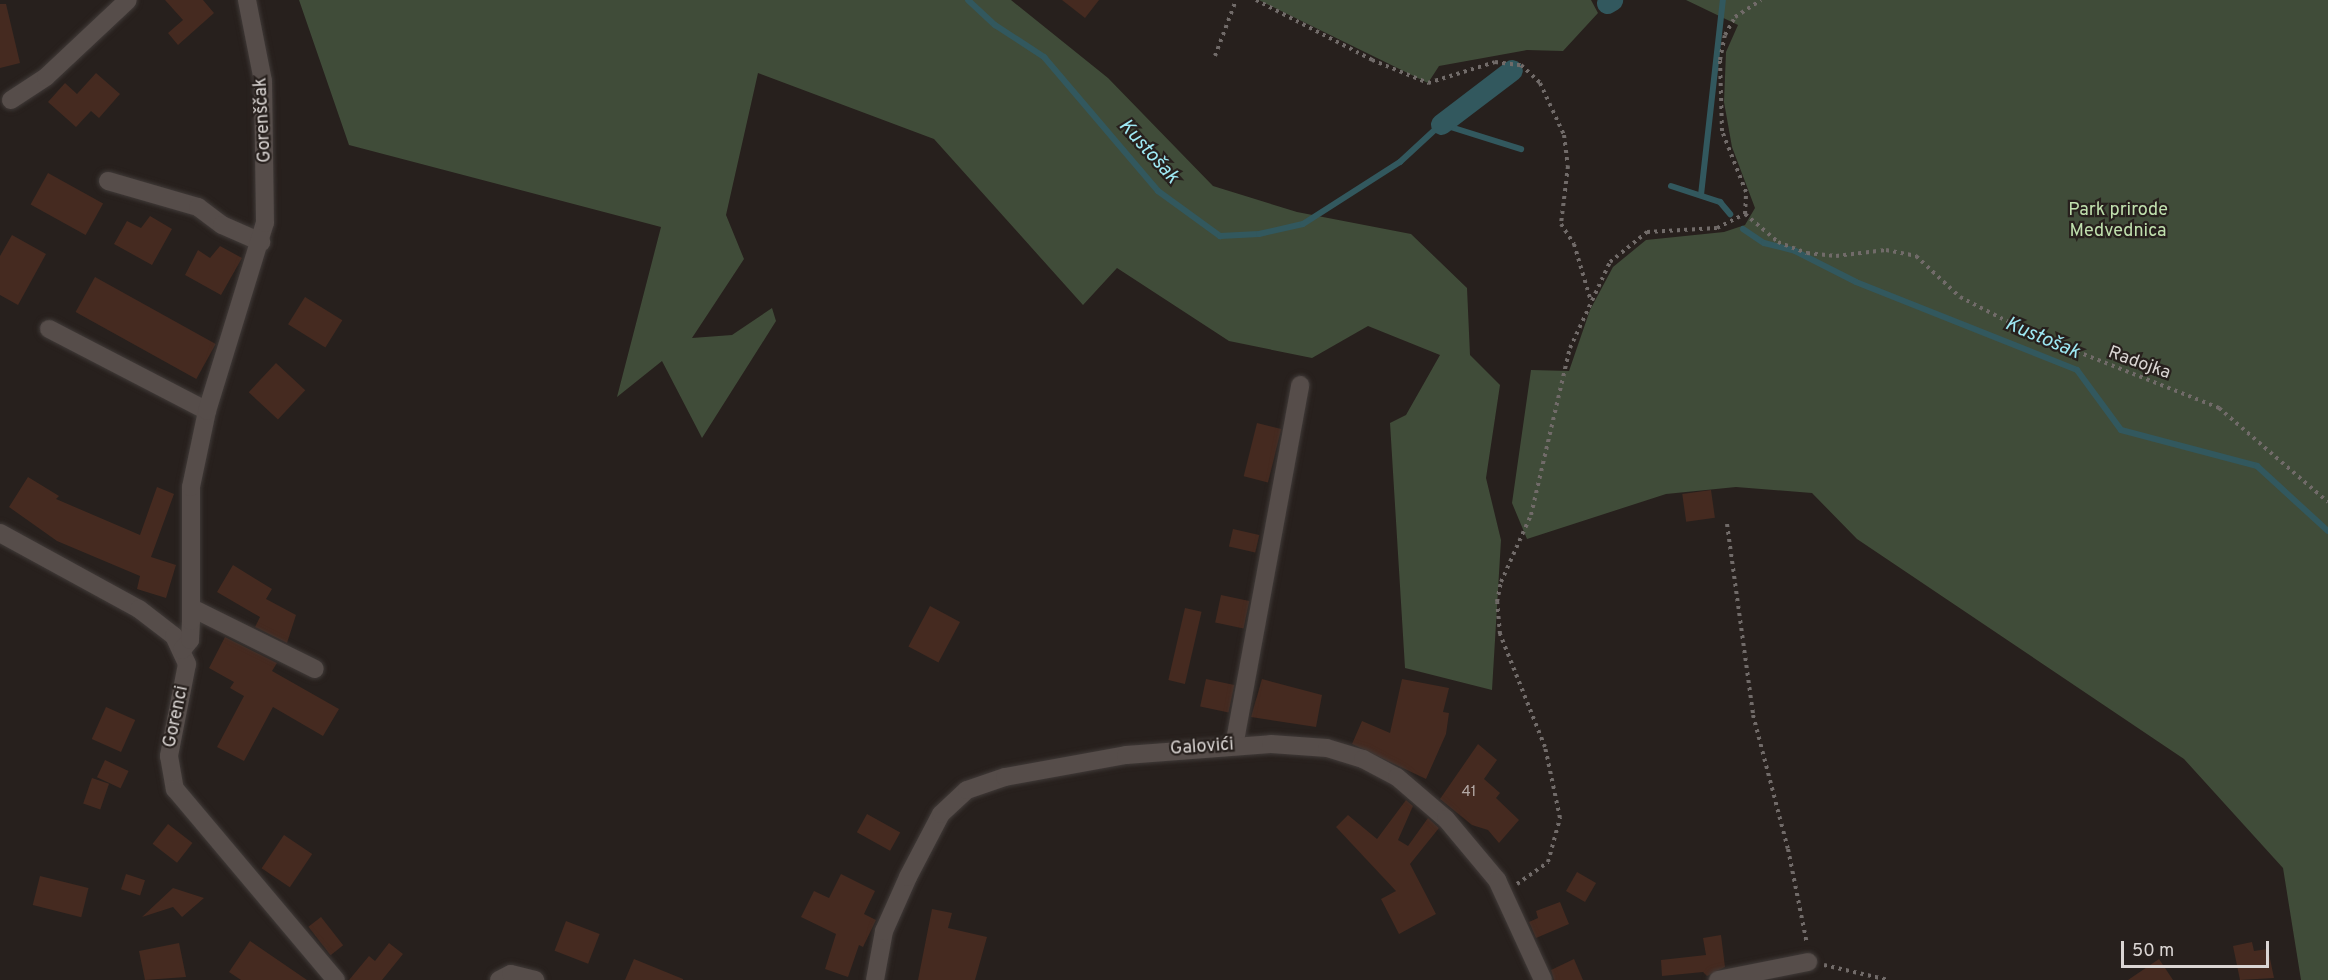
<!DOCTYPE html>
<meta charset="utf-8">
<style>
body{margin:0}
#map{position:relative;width:2328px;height:980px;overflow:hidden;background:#27201d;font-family:Overpass,sans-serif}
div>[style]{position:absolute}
.green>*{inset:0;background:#404c39}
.stream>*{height:6px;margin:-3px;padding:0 3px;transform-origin:3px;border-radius:3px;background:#32585e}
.canal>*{height:21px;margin:-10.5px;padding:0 10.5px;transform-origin:10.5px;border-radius:10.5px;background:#32585e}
.building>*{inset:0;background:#452a20;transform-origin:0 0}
.path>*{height:4px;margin-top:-2px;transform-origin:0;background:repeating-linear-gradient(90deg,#716b69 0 3px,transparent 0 7.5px)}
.roads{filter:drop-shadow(0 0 2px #403a38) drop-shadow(0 0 2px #403a38)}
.minor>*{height:18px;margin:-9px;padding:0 9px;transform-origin:9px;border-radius:9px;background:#564d4a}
span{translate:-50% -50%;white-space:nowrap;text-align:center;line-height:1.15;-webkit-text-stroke:4.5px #27201d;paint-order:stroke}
.number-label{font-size:15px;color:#b5aaa6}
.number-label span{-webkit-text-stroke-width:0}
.street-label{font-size:18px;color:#dad5d3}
.park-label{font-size:18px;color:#c0e0ae}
.water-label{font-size:20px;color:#9ee8f3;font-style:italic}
.scale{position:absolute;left:2121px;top:941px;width:148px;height:27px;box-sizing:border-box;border:3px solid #dad5d3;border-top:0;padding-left:8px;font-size:18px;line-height:21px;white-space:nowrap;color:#dad5d3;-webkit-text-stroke:4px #27201d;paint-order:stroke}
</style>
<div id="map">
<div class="green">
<div style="clip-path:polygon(299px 0,1011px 0,1108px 78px,1213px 186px,1297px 212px,1411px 234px,1467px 288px,1470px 355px,1500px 385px,1486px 478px,1501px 540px,1492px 690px,1405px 668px,1390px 423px,1406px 415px,1440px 355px,1368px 326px,1312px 358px,1229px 341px,1117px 268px,1083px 305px,934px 139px,758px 73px,726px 215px,744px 259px,692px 338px,732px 335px,772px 308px,776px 321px,702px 438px,662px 361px,617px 397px,661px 227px,349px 145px)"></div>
<div style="clip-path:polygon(1259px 0,1591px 0,1598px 13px,1563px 51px,1527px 50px,1439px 66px,1428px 83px)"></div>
<div style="clip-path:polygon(1686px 0,2328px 0,2328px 980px,2301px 980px,2283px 868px,2184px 759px,1857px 539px,1812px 493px,1736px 487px,1666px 494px,1527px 539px,1512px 503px,1531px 370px,1569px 371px,1590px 310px,1613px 267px,1646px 240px,1724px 232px,1745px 225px,1755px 208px,1732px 147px,1724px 102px,1726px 52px,1738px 25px)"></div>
</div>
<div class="stream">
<div style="left:968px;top:0;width:37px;rotate:43deg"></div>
<div style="left:995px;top:25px;width:59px;rotate:33.1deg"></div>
<div style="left:1044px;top:57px;width:176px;rotate:49.6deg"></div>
<div style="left:1158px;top:191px;width:77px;rotate:36deg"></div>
<div style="left:1220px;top:236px;width:39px;rotate:-3deg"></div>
<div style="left:1259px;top:234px;width:45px;rotate:-12.8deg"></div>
<div style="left:1303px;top:224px;width:115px;rotate:-32.6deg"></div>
<div style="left:1400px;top:162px;width:56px;rotate:-42.8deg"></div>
<div style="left:1441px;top:124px;width:84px;rotate:17.4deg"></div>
<div style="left:1671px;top:186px;width:52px;rotate:18.1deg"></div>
<div style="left:1720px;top:202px;width:16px;rotate:50deg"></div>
<div style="left:1701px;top:195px;width:196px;rotate:-83.6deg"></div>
<div style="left:1743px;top:229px;width:25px;rotate:34deg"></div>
<div style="left:1764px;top:243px;width:32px;rotate:14deg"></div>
<div style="left:1795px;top:251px;width:68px;rotate:26.9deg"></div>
<div style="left:1856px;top:282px;width:238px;rotate:21.7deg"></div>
<div style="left:2077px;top:370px;width:74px;rotate:53.7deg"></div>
<div style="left:2121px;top:430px;width:141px;rotate:14.8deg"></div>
<div style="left:2257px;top:466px;width:96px;rotate:42.5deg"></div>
</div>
<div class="canal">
<div style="left:1607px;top:3px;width:6px;rotate:-31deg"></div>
<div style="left:1441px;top:124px;width:89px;rotate:-37.3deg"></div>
</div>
<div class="building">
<div style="clip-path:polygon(165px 0,203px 0,214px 13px,178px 45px,168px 33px,183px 20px)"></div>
<div style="clip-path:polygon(1062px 0,1099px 0,1085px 18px)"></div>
<div style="clip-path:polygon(0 4px,6px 4px,20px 63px,0 68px)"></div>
<div style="clip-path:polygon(96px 73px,120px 94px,99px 118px,91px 111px,76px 127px,48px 102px,65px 83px,77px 94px)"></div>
<div style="left:48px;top:173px;width:63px;height:36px;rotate:29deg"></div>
<div style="clip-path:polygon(150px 216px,172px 229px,152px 265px,114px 244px,127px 221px,141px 228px)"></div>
<div style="clip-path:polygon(12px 235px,46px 254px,18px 305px,0 295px,0 256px)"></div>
<div style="clip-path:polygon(220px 246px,242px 258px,221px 295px,185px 275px,198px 250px,210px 258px)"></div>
<div style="left:95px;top:277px;width:138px;height:40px;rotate:29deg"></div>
<div style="left:305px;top:297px;width:44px;height:32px;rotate:32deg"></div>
<div style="left:276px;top:363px;width:40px;height:40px;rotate:43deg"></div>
<div style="left:1257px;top:423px;width:25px;height:55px;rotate:14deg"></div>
<div style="clip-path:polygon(28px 477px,59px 496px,56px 499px,140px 535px,157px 487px,174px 494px,151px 557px,176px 565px,166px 598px,137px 589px,140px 576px,57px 541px,9px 507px)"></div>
<div style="left:1711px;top:490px;width:28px;height:29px;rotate:82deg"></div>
<div style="left:1233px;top:529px;width:27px;height:18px;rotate:13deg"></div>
<div style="clip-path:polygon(233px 565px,272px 589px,266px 599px,296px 615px,287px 643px,255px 627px,260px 617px,217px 592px)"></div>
<div style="left:1221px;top:595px;width:29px;height:28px;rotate:12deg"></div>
<div style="left:930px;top:606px;width:34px;height:46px;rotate:28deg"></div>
<div style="left:1185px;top:608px;width:17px;height:74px;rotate:13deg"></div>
<div style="clip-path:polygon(225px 637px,277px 663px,272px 671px,339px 709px,323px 736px,273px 707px,244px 761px,217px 747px,244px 696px,230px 688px,234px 682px,209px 668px)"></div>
<div style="left:1206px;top:679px;width:29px;height:28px;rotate:12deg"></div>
<div style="clip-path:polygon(1262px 679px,1322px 695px,1316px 727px,1251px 717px)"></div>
<div style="clip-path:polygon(1402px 679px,1449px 688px,1443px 712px,1449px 713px,1446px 734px,1426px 779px,1352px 744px,1362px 721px,1390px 733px)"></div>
<div style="left:106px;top:707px;width:32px;height:35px;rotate:24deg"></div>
<div style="clip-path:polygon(1478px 744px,1497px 760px,1484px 779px,1500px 793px,1496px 798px,1519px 820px,1499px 843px,1488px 830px,1472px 825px,1440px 799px)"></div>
<div style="left:105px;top:760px;width:26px;height:19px;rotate:25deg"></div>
<div style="left:92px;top:778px;width:18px;height:27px;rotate:19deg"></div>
<div style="clip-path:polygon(1406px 800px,1413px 806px,1398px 840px,1408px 846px,1428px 818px,1439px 828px,1410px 864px,1436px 914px,1399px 934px,1381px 899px,1396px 891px,1336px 827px,1348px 815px,1377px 839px)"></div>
<div style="left:867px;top:814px;width:38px;height:21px;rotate:29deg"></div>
<div style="left:168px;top:824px;width:31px;height:25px;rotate:38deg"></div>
<div style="left:284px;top:835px;width:34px;height:40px;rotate:34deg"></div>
<div style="left:1577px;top:872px;width:22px;height:22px;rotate:30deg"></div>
<div style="left:126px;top:874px;width:20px;height:16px;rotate:18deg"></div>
<div style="clip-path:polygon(841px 874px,875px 891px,864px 914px,876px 920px,863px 947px,859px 945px,848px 977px,825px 969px,836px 934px,801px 917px,814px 891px,829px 898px)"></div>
<div style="left:40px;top:876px;width:50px;height:30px;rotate:14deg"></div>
<div style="clip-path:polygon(173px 888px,204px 898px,182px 917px,173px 907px,142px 917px)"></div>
<div style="clip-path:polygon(1560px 902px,1569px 924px,1536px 938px,1529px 922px,1538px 918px,1536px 911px)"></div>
<div style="clip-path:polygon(932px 909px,952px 913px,948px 928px,987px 937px,975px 980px,918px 980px)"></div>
<div style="left:321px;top:917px;width:36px;height:16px;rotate:52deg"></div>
<div style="left:566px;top:921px;width:36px;height:32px;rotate:21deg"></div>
<div style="clip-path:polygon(1721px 935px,1725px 967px,1707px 976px,1703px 972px,1662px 976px,1661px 960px,1706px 955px,1703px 938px)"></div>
<div style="clip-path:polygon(250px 941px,307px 980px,241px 980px,229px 972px)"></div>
<div style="clip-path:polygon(2252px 942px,2254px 951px,2268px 949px,2274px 978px,2240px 980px,2233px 946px)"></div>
<div style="clip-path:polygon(179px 943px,186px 977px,145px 980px,139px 951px)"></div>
<div style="clip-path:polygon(389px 943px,403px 954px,382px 980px,349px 980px,369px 956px,375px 961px)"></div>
<div style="clip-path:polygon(634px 959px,683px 979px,683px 980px,625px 980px)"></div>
<div style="clip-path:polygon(1574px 959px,1583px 980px,1554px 980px,1551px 970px)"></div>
<div style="clip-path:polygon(2159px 959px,2173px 980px,2128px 980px)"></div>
</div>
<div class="path">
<div style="left:1256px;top:0;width:131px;rotate:27.3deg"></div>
<div style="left:1372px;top:60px;width:61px;rotate:22.3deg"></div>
<div style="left:1428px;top:83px;width:70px;rotate:-17.4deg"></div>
<div style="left:1495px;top:62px;width:26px;rotate:7deg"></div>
<div style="left:1521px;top:65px;width:26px;rotate:43deg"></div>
<div style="left:1540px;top:83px;width:57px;rotate:65.2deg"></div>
<div style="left:1564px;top:135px;width:31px;rotate:83deg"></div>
<div style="left:1568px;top:166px;width:58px;rotate:96.9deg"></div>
<div style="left:1561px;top:224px;width:24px;rotate:57deg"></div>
<div style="left:1574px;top:244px;width:56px;rotate:73.5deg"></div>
<div style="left:1215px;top:56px;width:60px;rotate:-69.4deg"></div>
<div style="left:1745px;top:214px;width:43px;rotate:40.3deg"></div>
<div style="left:1778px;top:242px;width:31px;rotate:21deg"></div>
<div style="left:1807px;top:253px;width:29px;rotate:6deg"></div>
<div style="left:1836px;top:256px;width:50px;rotate:-6.8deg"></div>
<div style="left:1886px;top:250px;width:31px;rotate:11deg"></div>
<div style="left:1916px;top:256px;width:60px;rotate:43deg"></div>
<div style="left:1960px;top:297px;width:76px;rotate:27.2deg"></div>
<div style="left:2028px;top:332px;width:206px;rotate:21.7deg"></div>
<div style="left:2219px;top:408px;width:144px;rotate:40.8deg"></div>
<div style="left:1727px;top:524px;width:193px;rotate:82.2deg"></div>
<div style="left:1753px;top:715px;width:138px;rotate:75.4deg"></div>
<div style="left:1788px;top:849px;width:97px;rotate:78.7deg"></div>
<div style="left:1517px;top:884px;width:38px;rotate:-35deg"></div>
<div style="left:1548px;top:862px;width:46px;rotate:-74.7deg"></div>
<div style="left:1560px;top:818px;width:73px;rotate:-101.9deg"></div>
<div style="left:1545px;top:747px;width:122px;rotate:-111.7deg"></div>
<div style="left:1500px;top:634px;width:32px;rotate:-95deg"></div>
<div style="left:1497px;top:602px;width:20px;rotate:-79deg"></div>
<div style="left:1501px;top:582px;width:73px;rotate:-65.9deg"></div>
<div style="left:1531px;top:515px;width:171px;rotate:-76.9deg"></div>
<div style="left:1570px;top:348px;width:95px;rotate:-65.1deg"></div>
<div style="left:1610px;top:262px;width:48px;rotate:-39deg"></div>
<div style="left:1647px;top:232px;width:70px;rotate:-3.3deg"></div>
<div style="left:1717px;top:228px;width:31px;rotate:-27deg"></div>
<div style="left:1745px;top:214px;width:22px;rotate:-87deg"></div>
<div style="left:1746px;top:192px;width:66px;rotate:-111.5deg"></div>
<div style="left:1722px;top:131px;width:71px;rotate:-91.6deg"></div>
<div style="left:1720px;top:60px;width:25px;rotate:-79deg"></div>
<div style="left:1725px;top:35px;width:21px;rotate:-61deg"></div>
<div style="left:1735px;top:17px;width:31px;rotate:-33deg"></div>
<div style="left:1824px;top:965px;width:66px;rotate:13.2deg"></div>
</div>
<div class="roads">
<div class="minor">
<div style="left:11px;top:100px;width:42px;rotate:-33.3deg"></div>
<div style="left:46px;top:77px;width:112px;rotate:-43.2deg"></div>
<div style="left:108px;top:181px;width:94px;rotate:16.1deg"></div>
<div style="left:198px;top:207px;width:30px;rotate:37deg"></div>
<div style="left:222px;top:225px;width:43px;rotate:23.6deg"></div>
<div style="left:49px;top:329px;width:178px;rotate:27.4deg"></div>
<div style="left:0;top:533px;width:158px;rotate:28.7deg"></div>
<div style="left:139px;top:609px;width:44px;rotate:37.6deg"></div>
<div style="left:174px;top:636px;width:31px;rotate:65deg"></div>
<div style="left:187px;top:664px;width:94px;rotate:101.1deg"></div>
<div style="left:169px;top:756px;width:34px;rotate:80deg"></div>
<div style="left:175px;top:789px;width:250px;rotate:49.9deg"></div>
<div style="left:192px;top:608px;width:137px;rotate:26.4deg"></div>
<div style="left:182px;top:650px;width:13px;rotate:-51deg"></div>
<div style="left:190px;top:640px;width:19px;rotate:-87deg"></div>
<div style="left:191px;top:621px;width:134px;rotate:-90deg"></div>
<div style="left:191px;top:487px;width:78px;rotate:-78.1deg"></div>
<div style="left:207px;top:411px;width:197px;rotate:-72.9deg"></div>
<div style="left:265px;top:223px;width:142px;rotate:-90.8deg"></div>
<div style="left:263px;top:81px;width:83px;rotate:-101.2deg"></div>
<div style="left:1234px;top:746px;width:367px;rotate:-79.6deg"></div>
<div style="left:499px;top:980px;width:13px;rotate:-27deg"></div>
<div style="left:511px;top:974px;width:25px;rotate:14deg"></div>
<div style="left:875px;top:980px;width:50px;rotate:-79.6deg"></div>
<div style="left:884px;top:931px;width:59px;rotate:-66deg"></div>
<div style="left:908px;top:877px;width:71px;rotate:-62.4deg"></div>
<div style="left:941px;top:814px;width:35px;rotate:-43deg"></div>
<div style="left:967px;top:790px;width:40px;rotate:-18.9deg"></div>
<div style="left:1005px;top:777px;width:123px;rotate:-10.3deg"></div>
<div style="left:1126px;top:755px;width:145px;rotate:-4.3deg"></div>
<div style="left:1271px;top:744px;width:56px;rotate:4.1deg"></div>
<div style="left:1327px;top:748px;width:38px;rotate:17deg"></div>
<div style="left:1363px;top:759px;width:38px;rotate:28deg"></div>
<div style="left:1397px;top:777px;width:65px;rotate:40.6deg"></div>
<div style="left:1446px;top:819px;width:80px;rotate:50.1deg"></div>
<div style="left:1497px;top:880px;width:110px;rotate:65.3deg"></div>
<div style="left:1718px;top:980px;width:92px;rotate:-11.3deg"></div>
</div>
</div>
<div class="number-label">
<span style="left:1469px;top:793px">41</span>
</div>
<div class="street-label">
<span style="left:264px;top:120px;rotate:-93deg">Gorenščak</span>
<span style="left:2139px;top:364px;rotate:20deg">Radojka</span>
<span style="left:177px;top:717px;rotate:-78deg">Gorenci</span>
<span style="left:1202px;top:748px;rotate:-4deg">Galovići</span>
</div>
<div class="park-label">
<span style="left:2118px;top:222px">Park prirode<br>Medvednica</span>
</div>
<div class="water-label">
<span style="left:1148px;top:152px;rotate:48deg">Kustošak</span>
<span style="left:2042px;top:339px;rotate:23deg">Kustošak</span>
</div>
<div class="scale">50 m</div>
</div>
